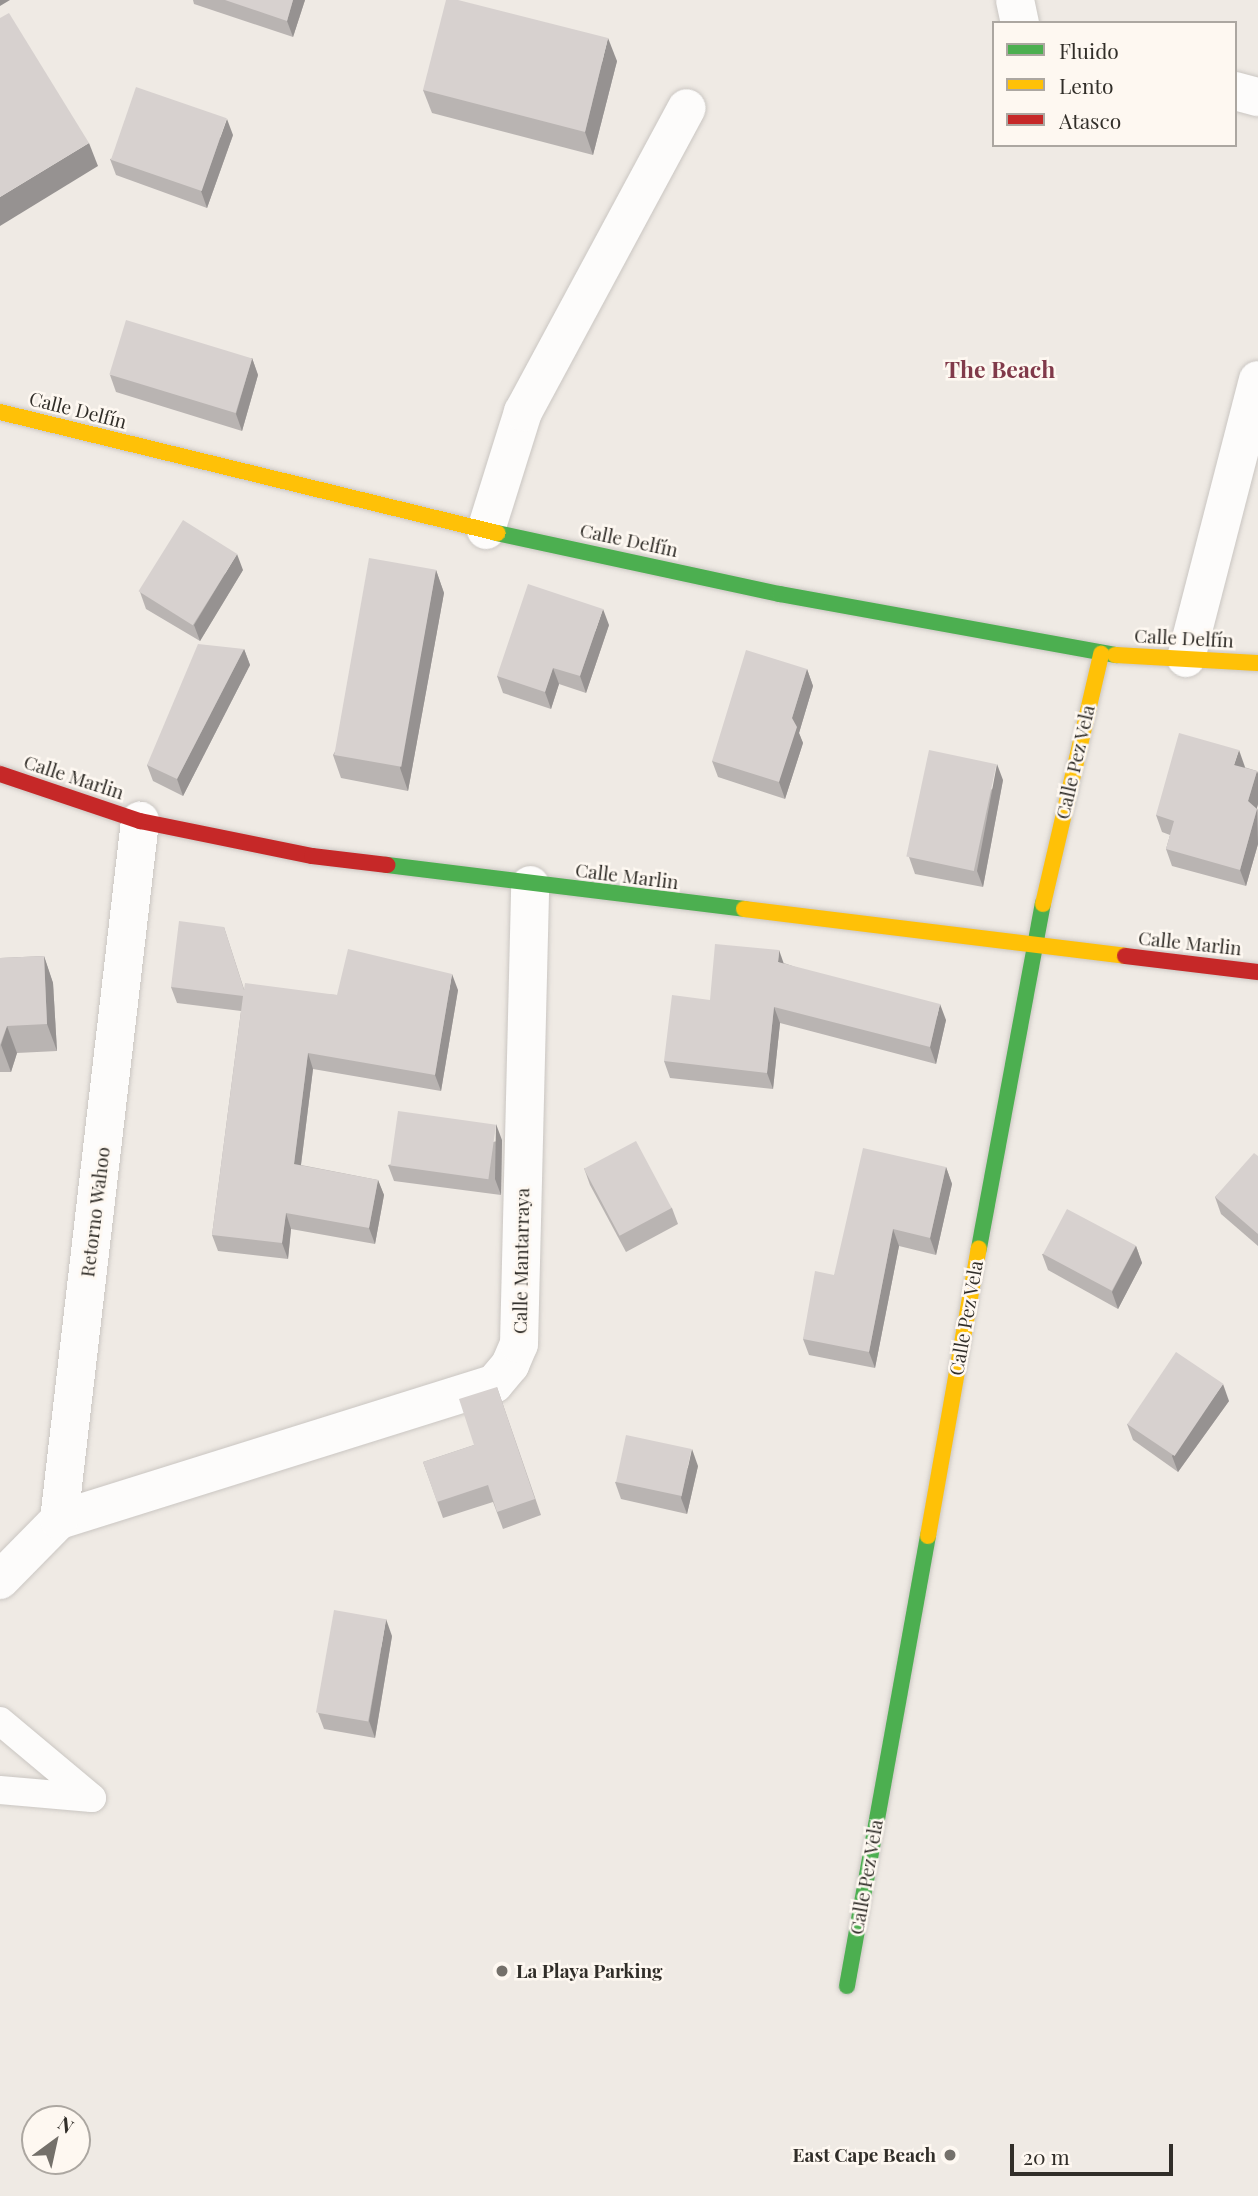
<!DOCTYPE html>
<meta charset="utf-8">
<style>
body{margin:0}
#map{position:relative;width:1258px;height:2196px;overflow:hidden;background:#efeae4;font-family:"Playfair Display",serif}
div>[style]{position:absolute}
.roads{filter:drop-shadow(0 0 2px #cac6c2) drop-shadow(0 0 2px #cac6c2)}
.lane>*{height:28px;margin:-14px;padding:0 14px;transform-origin:14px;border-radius:14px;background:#fdfcfb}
.street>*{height:38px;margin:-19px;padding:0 19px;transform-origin:19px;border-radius:19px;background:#fdfcfb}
.fast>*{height:16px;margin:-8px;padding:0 8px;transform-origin:8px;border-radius:8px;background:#4caf50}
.slow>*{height:16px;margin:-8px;padding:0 8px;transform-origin:8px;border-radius:8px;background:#ffc107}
.jam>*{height:16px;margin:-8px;padding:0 8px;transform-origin:8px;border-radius:8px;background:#c62828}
.wall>*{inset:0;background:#b9b4b2}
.shaded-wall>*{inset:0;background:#969291}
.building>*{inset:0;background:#d7d1cf;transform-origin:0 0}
.dots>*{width:19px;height:19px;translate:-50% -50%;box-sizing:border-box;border:4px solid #fef8f1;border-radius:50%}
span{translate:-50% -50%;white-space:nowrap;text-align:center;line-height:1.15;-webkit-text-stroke:5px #fef8f1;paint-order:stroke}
.street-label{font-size:19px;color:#312e29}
.poi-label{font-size:19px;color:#312e29;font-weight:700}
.left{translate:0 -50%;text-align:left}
.right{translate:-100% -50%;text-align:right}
.quarter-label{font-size:23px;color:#813a4a;font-weight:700}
.legend{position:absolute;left:992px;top:21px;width:245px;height:126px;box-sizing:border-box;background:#fef8f1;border:2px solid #aca7a1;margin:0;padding:9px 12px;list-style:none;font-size:21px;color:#312e29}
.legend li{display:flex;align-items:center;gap:14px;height:35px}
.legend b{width:35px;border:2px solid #aca7a1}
.north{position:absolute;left:21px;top:2105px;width:70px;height:70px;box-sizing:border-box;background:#fef8f1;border:2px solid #aca7a1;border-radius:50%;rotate:33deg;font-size:19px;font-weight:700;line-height:28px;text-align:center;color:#312e29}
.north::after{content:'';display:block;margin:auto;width:24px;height:32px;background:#74706a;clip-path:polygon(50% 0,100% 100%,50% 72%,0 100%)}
.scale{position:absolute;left:1010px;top:2144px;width:163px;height:32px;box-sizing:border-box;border:4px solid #312e29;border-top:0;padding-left:9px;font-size:21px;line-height:24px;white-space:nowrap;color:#312e29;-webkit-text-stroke:5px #fef8f1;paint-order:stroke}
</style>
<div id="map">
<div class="roads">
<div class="lane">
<div style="left:0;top:1721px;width:120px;rotate:39.9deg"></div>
<div style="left:0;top:1790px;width:92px;rotate:5deg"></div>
</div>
<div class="street">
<div style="left:1015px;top:0;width:24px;rotate:78deg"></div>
<div style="left:1235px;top:91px;width:24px;rotate:15deg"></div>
<div style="left:486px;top:530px;width:124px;rotate:-72.6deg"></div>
<div style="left:523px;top:412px;width:345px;rotate:-61.7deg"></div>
<div style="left:1186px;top:658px;width:287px;rotate:-75.5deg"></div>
<div style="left:59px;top:1520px;width:456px;rotate:-17.4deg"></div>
<div style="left:494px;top:1384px;width:25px;rotate:-50deg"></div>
<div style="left:510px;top:1365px;width:23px;rotate:-67deg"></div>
<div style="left:519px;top:1344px;width:459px;rotate:-88.6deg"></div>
<div style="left:0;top:1580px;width:84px;rotate:-45.5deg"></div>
<div style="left:59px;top:1520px;width:704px;rotate:-83.39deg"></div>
</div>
<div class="fast">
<div style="left:497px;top:533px;width:289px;rotate:12.2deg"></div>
<div style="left:780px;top:594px;width:341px;rotate:10.3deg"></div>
<div style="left:387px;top:865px;width:360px;rotate:7deg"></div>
<div style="left:979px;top:1248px;width:350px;rotate:-79.5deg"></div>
<div style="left:847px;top:1986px;width:457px;rotate:-79.8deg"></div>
</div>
<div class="slow">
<div style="left:0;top:412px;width:512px;rotate:13.68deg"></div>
<div style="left:1115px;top:655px;width:143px;rotate:3.2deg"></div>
<div style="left:1043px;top:904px;width:257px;rotate:-76.9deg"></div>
<div style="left:744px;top:909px;width:384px;rotate:7deg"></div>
<div style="left:928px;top:1536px;width:292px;rotate:-80deg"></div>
</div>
<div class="jam">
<div style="left:0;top:774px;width:148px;rotate:18.6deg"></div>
<div style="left:140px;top:821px;width:176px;rotate:11.5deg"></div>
<div style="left:312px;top:856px;width:76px;rotate:6.8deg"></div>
<div style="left:1125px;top:956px;width:134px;rotate:6.9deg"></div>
</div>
</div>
<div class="wall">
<div style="clip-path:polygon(193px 0,305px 0,293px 37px,194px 4px)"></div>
<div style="clip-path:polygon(617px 61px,593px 155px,432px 113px,423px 90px)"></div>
<div style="clip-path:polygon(233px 135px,207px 208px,116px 175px,110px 159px)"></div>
<div style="clip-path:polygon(252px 358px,258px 375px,242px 431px,116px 392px,110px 375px)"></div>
<div style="clip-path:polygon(243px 570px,200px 641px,146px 609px,140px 592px)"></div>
<div style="clip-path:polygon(436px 570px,444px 593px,408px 791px,341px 778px,333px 755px)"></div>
<div style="clip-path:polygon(609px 625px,586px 693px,559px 684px,551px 709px,503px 693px,497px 676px)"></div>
<div style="clip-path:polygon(244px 649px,250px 665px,183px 796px,153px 781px,147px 765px)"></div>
<div style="clip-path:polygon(807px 669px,813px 686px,799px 733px,803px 743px,785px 799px,718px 777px,712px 761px)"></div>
<div style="clip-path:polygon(1244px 767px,1257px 771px,1258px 774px,1258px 804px,1257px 808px,1258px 810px,1258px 844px,1246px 886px,1172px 866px,1166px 849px,1170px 835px,1162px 832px,1156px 815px)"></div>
<div style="clip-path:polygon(1003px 780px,983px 887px,915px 874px,909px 857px)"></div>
<div style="clip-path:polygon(224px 927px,244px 989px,337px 995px,458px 990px,441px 1091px,313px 1069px,301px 1165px,378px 1180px,384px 1195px,375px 1244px,291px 1229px,288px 1259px,218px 1251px,212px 1235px,241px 1011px,177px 1003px,171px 987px)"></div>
<div style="clip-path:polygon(44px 956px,53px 983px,57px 1051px,17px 1053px,11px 1072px,0 1072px,0 958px)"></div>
<div style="clip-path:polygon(784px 963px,946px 1020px,936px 1064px,780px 1023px,773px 1089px,670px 1078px,664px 1061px,710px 1000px)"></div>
<div style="clip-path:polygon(502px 1140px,501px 1195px,394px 1181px,388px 1165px)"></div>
<div style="clip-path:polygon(1258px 1156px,1258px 1246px,1221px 1214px,1215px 1197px)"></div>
<div style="clip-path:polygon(946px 1167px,952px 1184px,936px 1255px,899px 1246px,875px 1368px,809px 1355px,803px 1339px,834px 1275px)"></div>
<div style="clip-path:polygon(584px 1168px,672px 1208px,678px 1224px,626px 1252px,590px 1185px)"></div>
<div style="clip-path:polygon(1136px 1246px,1142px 1263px,1118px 1309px,1048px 1270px,1042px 1254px)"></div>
<div style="clip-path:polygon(497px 1387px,541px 1515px,503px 1529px,493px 1502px,443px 1518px,423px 1462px,474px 1445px)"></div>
<div style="clip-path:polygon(1229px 1401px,1178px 1472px,1133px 1440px,1127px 1424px)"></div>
<div style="clip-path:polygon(698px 1466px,687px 1514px,621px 1499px,615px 1482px)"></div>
<div style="clip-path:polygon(392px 1636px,375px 1738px,324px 1729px,318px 1713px)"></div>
</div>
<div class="shaded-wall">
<div style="clip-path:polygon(0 0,10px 0,0 6px)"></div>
<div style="clip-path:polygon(293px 0,305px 0,293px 37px,287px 21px)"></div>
<div style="clip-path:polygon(608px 38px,617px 61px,593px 155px,585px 132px)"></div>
<div style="clip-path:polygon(227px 119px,233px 135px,207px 208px,201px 191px)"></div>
<div style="clip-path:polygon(89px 143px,98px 166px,0 226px,0 197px)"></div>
<div style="clip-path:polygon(252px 358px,258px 375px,242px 431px,236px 414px)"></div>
<div style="clip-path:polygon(237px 554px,243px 570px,200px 641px,194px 625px)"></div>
<div style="clip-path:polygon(436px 570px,444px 593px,408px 791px,400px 768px)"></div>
<div style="clip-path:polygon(603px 609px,609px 625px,586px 693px,580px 676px)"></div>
<div style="clip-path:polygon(244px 649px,250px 665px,183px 796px,177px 779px)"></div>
<div style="clip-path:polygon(553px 668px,559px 684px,551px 709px,545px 692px)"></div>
<div style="clip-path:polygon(807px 669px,813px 686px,799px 733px,803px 743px,785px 799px,779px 782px,792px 718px)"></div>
<div style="clip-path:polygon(1239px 750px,1245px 767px,1240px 781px,1234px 765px)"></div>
<div style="clip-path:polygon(997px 764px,1003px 780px,983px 887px,977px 871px)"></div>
<div style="clip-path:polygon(1257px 771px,1258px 774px,1258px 804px,1254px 818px,1248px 801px)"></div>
<div style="clip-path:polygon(1257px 809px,1258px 844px,1246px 886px,1240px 870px)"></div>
<div style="clip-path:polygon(779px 950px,785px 967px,778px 962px)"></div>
<div style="clip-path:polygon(44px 956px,53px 983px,57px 1051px,47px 1024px)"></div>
<div style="clip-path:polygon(452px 974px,458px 990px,441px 1091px,435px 1075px)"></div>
<div style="clip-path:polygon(940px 1004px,946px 1020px,936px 1064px,930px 1047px)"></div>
<div style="clip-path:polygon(774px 1007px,780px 1023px,773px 1089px,767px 1073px)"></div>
<div style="clip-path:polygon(7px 1026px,17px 1053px,11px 1072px,1px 1045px)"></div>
<div style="clip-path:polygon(308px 1053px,313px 1069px,299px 1180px,294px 1164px)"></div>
<div style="clip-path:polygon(496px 1124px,502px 1140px,501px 1195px,495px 1179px)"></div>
<div style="clip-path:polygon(946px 1167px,952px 1184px,936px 1255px,930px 1238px)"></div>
<div style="clip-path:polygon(378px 1180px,384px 1195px,375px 1244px,369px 1228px)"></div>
<div style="clip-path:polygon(286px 1213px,291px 1229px,288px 1259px,282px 1243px)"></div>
<div style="clip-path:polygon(893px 1229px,899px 1246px,875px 1368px,869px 1352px)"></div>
<div style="clip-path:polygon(1136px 1246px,1142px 1263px,1118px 1309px,1112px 1292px)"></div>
<div style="clip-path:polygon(1223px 1384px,1229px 1401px,1178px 1472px,1172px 1456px)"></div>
<div style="clip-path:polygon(692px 1449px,698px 1466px,687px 1514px,681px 1498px)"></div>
<div style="clip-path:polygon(386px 1619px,392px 1636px,375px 1738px,369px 1721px)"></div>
</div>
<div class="building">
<div style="clip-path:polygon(225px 0,293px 0,287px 21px)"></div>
<div style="clip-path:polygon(446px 0,458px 0,608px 38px,585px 132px,423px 90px)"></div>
<div style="clip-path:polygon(9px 13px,89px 143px,0 197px,0 18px)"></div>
<div style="left:136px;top:87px;width:96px;height:77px;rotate:19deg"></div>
<div style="left:126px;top:320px;width:132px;height:57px;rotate:17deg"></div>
<div style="left:183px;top:520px;width:64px;height:84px;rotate:32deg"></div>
<div style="left:369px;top:558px;width:68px;height:200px;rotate:10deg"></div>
<div style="clip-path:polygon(528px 584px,603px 609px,580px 676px,553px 668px,545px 692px,497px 676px)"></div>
<div style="clip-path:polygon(198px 644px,244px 649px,177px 779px,147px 765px)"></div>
<div style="clip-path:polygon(746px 650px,807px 669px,792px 718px,797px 727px,779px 782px,712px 761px)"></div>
<div style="clip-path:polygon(1179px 733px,1239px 750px,1234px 765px,1257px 771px,1248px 801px,1257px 809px,1240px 870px,1166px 849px,1174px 821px,1156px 815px)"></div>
<div style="left:929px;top:750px;width:69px;height:109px;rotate:12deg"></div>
<div style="clip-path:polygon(179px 921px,224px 927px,244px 990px,245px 983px,337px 995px,348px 949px,452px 974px,435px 1075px,308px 1053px,294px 1164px,378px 1180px,369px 1228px,286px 1213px,282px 1243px,212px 1235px,243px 996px,171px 987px)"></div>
<div style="clip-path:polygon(715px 944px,779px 950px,778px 962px,940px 1004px,930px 1047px,774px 1007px,767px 1073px,664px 1061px,672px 995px,710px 1000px)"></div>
<div style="clip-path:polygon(44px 956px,47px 1024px,7px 1026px,0 1045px,0 958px)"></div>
<div style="left:398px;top:1111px;width:99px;height:55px;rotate:8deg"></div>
<div style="left:636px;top:1141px;width:76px;height:59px;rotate:62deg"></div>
<div style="clip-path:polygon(863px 1148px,946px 1167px,930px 1238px,893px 1229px,869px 1352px,803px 1339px,815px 1271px,834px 1275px)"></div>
<div style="clip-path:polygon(1254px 1153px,1258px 1156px,1258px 1234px,1215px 1197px)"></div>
<div style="left:1067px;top:1209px;width:78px;height:51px;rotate:28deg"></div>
<div style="left:1176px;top:1352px;width:57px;height:87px;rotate:34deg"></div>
<div style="clip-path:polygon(497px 1387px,535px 1499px,497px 1512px,488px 1485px,437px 1502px,423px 1462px,474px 1445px,459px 1399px)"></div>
<div style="left:626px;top:1435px;width:67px;height:48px;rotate:12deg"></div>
<div style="left:334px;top:1610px;width:53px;height:104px;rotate:10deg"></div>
</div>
<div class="dots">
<div style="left:502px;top:1971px;background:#74706a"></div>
<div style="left:950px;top:2155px;background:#74706a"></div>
</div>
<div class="street-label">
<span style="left:78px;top:410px;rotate:14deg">Calle Delfín</span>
<span style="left:629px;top:540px;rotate:12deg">Calle Delfín</span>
<span style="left:1184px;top:638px;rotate:3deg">Calle Delfín</span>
<span style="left:1075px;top:762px;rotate:-77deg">Calle Pez Vela</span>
<span style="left:74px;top:777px;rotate:18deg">Calle Marlin</span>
<span style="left:627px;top:876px;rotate:7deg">Calle Marlin</span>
<span style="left:1190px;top:943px;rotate:6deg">Calle Marlin</span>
<span style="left:95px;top:1212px;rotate:-83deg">Retorno Wahoo</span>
<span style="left:521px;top:1261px;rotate:-89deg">Calle Mantarraya</span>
<span style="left:966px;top:1318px;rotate:-80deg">Calle Pez Vela</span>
<span style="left:866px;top:1877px;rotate:-80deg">Calle Pez Vela</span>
</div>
<div class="poi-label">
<span class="left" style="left:516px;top:1971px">La Playa Parking</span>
<span class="right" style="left:936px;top:2155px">East Cape Beach</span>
</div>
<div class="quarter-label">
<span style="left:1000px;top:369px">The Beach</span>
</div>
<ul class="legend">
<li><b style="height:9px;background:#4caf50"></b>Fluido</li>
<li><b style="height:9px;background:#ffc107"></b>Lento</li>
<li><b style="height:9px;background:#c62828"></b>Atasco</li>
</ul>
<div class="north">N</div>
<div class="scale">20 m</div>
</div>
